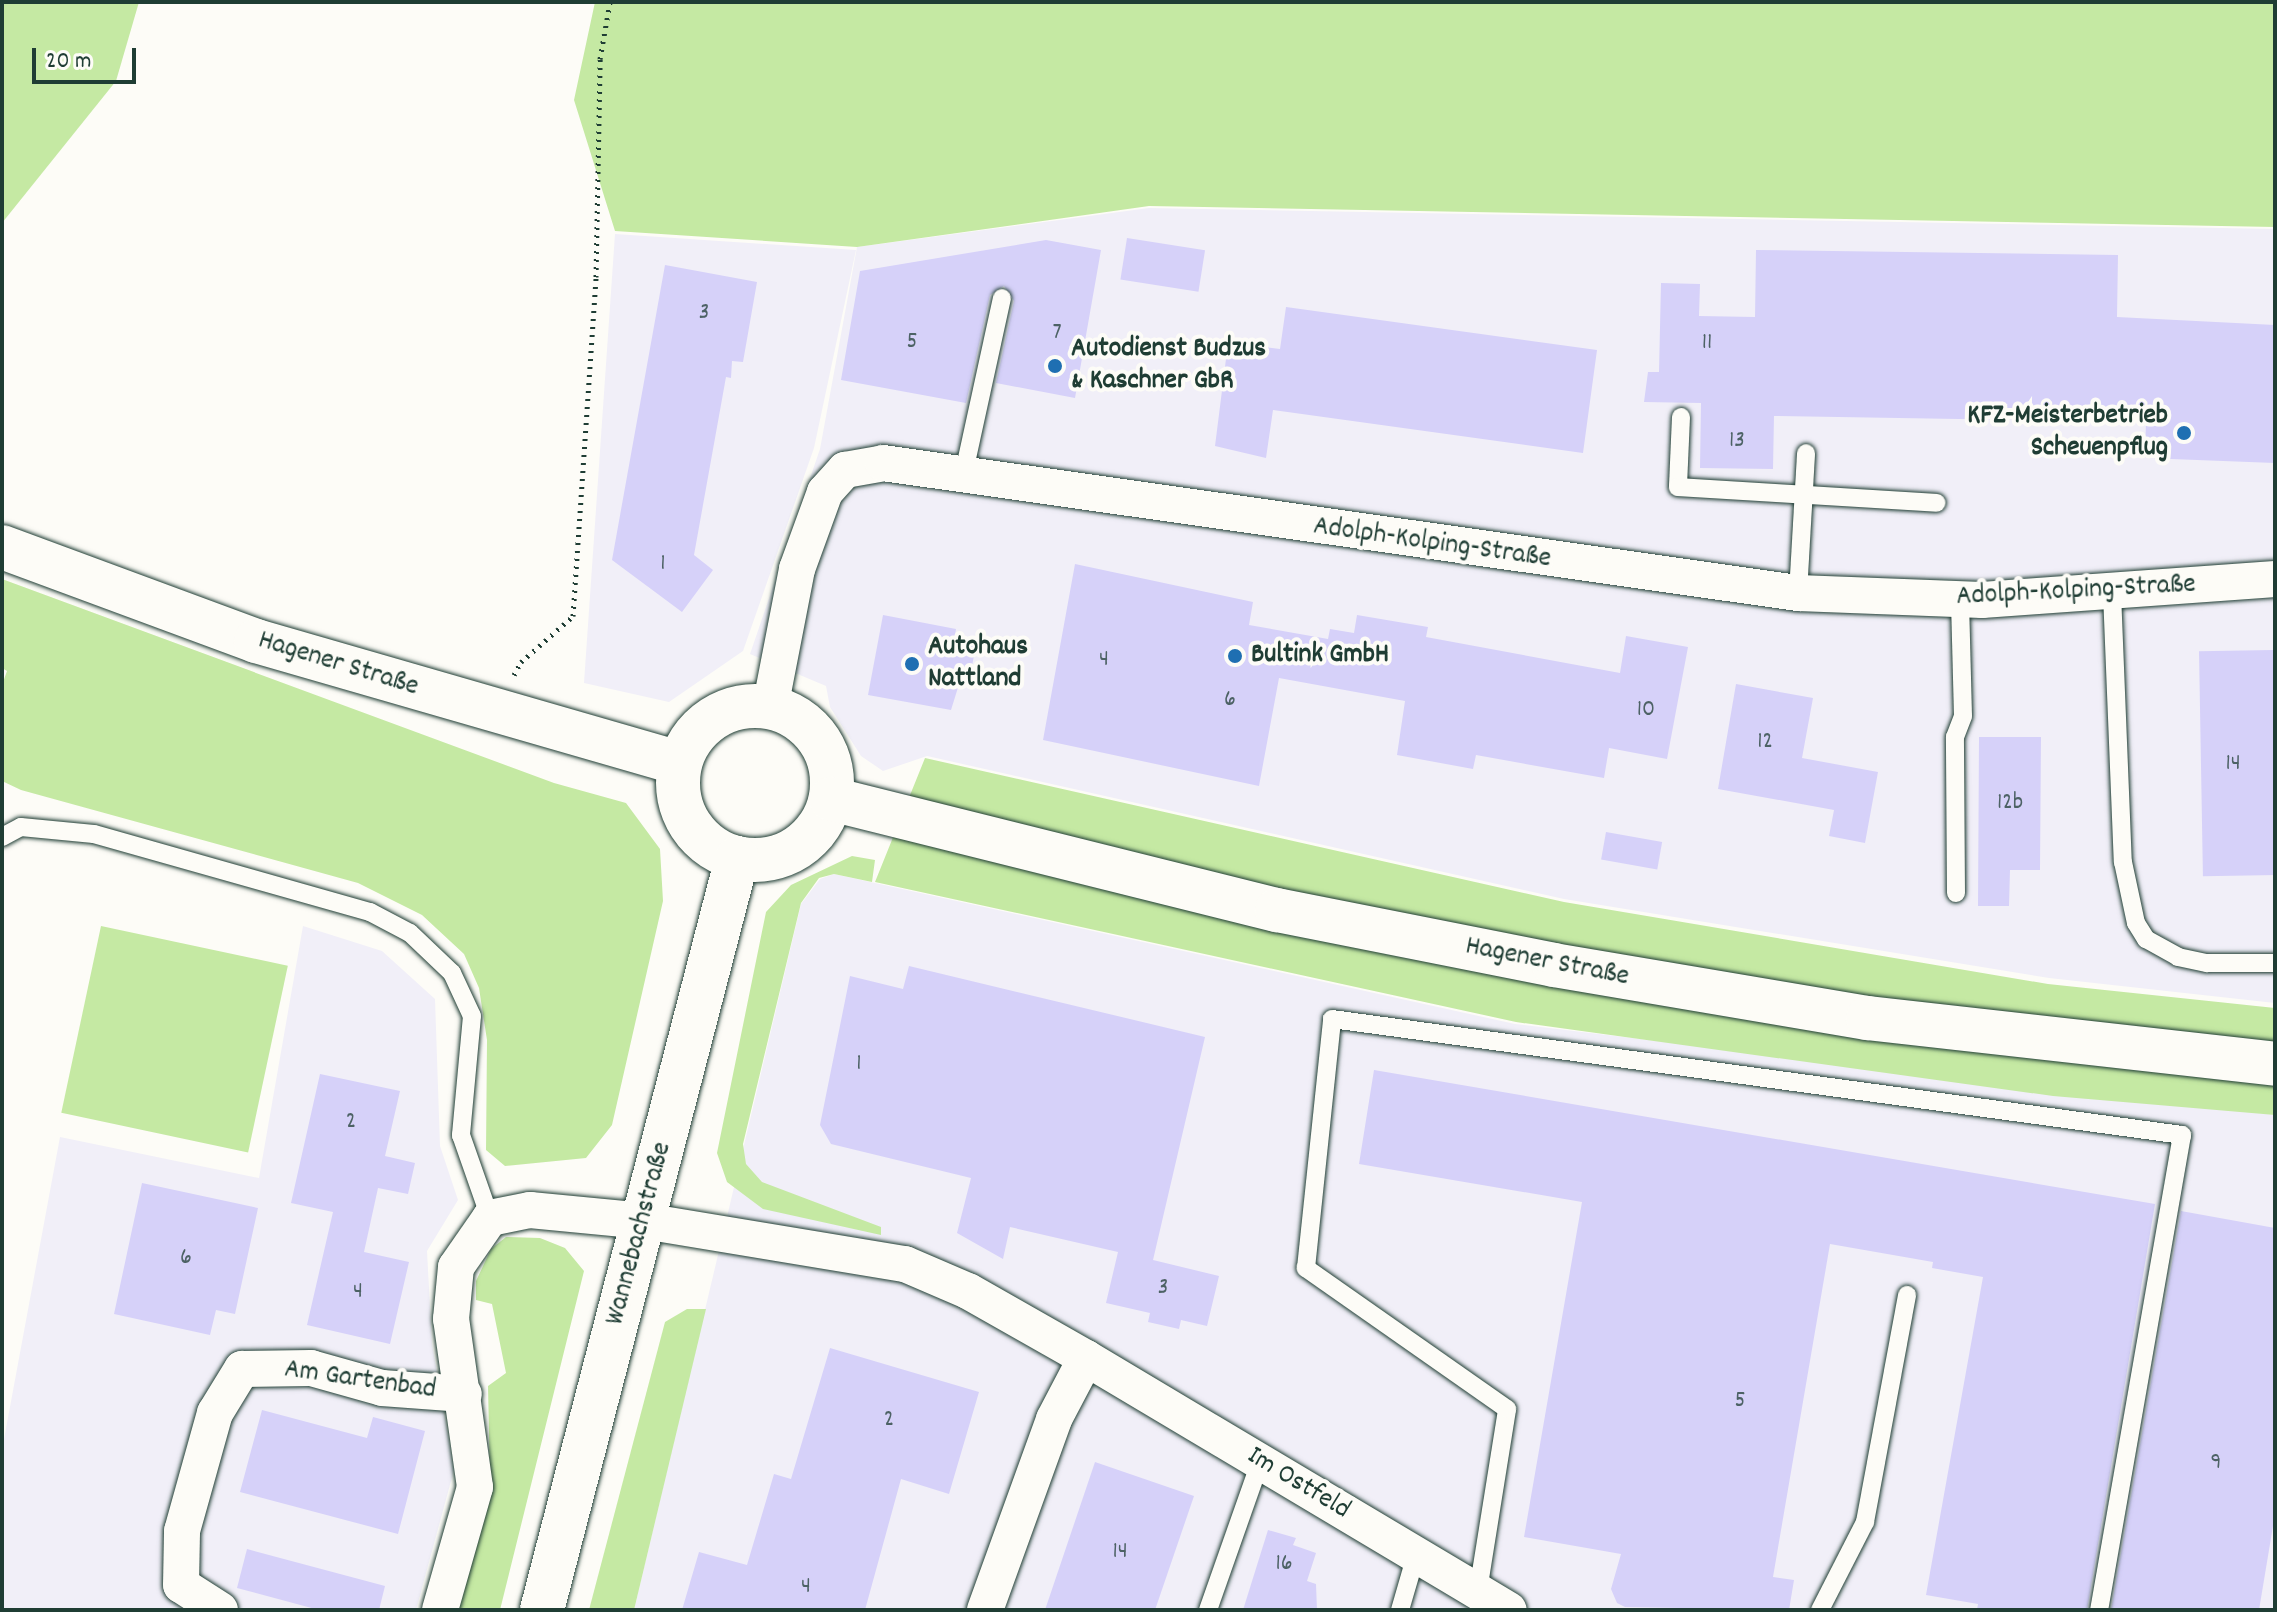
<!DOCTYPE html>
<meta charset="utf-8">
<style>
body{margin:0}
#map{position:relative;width:2277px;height:1612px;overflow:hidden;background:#fdfcf7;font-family:Dekko,sans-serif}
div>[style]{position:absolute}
.built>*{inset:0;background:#f1eff8}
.green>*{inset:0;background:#c5e9a3;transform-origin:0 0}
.building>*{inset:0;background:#d6d1f9;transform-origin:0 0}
.path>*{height:5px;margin-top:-2.5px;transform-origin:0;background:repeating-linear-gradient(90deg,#1f3d34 0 2px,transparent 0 8px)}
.roads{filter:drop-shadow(0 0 2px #1f3d34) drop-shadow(0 0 2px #1f3d34)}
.lane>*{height:18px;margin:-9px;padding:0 9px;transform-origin:9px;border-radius:9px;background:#fdfcf7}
.street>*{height:36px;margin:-18px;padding:0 18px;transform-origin:18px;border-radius:18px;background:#fdfcf7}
.secondary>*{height:44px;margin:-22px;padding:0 22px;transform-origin:22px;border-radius:22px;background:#fdfcf7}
.secondary>.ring{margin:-22px;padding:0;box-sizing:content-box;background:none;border:44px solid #fdfcf7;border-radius:50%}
.dots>*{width:22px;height:22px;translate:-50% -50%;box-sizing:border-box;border:4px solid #fdfcf7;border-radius:50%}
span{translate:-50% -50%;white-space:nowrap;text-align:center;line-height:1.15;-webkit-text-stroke:8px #fdfcf7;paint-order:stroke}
.number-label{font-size:24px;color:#4d6265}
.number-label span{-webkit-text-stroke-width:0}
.poi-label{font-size:28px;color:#1f3d34;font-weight:700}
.left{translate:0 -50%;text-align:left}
.right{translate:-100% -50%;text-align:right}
.street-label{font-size:28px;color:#1f3d34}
.frame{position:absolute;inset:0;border:4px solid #1f3d34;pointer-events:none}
.scale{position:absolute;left:32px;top:48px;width:104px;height:36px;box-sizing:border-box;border:4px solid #1f3d34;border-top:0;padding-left:10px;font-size:24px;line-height:28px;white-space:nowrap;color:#1f3d34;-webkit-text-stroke:6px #fdfcf7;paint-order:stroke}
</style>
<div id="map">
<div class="built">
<div style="clip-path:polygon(1149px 208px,2275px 229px,2275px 1003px,2049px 978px,1564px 899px,927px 756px,883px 771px,861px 756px,830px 707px,826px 686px,750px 654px,820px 449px,857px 247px)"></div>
<div style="clip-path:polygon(615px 234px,856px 250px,814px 448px,743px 651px,669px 702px,584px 683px)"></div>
<div style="clip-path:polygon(834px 874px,1515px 1024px,2275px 1115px,2275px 1610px,634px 1610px,801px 904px,820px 879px)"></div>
<div style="clip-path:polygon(303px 926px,382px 951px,435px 999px,440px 1146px,458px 1200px,427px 1251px,432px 1344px,454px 1470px,416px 1610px,2px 1610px,2px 1450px,60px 1137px,259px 1178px)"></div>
</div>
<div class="green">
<div style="clip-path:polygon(2px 2px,139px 2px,116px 81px,2px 223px)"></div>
<div style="clip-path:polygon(595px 2px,2275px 2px,2275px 227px,1149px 206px,857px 247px,615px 231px,574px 100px)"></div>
<div style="clip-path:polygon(2px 579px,554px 783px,626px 803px,660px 849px,663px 901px,612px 1125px,586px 1158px,505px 1166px,486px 1150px,487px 1040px,479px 988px,464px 954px,422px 915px,358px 883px,21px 790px,2px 781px,2px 685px,7px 671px,2px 668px)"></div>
<div style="clip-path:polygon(925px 758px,1564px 902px,2048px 984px,2275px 1008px,2275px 1115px,2053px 1096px,1516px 1022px,875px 882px)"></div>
<div style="clip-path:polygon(852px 856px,875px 860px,872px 882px,834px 874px,819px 878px,801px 903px,743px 1144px,746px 1164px,762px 1182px,881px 1227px,881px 1235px,763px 1209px,727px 1182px,717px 1153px,766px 912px,791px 885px)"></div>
<div style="left:101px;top:926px;width:191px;height:191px;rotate:12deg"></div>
<div style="clip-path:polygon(506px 1237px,540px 1238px,565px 1248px,584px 1271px,500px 1610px,457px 1610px,490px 1481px,488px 1386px,506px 1373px,492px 1304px,476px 1300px,476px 1281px,491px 1249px)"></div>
<div style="clip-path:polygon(687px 1309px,706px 1309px,634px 1610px,589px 1610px,665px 1322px)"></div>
</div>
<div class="building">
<div style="left:1127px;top:238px;width:79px;height:42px;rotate:9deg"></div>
<div style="clip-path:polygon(1046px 240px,1101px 250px,1075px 398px,996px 383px,1014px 301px,1004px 286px,990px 295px,966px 403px,841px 380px,860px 271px)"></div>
<div style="clip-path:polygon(1756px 250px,2118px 255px,2117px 317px,2275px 325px,2275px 463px,2145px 458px,2146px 422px,1774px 416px,1773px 469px,1700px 468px,1701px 403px,1644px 402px,1648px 372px,1659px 372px,1661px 283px,1700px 284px,1699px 316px,1755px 317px)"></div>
<div style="clip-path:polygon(665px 265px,757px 282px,743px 362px,732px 361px,731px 378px,726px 377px,694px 555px,713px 570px,682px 612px,612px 560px)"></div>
<div style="clip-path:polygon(1286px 307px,1597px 350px,1583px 453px,1273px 410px,1266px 458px,1215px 446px,1228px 343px,1280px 349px)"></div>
<div style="clip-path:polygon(1075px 564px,1253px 602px,1249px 625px,1328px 639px,1330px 629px,1354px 633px,1357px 615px,1428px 627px,1426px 637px,1620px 673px,1626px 636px,1688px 647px,1667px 759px,1609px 748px,1604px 778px,1476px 755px,1473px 769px,1397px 755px,1405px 701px,1279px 678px,1259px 786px,1043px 740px)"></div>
<div style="clip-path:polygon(883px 615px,956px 629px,955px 635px,977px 640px,972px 666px,965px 665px,951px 710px,868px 695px)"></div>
<div style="left:2273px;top:650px;width:225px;height:74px;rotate:89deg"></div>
<div style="clip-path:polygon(1736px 684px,1813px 698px,1802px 758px,1878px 772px,1865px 843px,1829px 836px,1834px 810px,1718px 789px)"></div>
<div style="clip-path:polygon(1979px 737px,2041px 737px,2040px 870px,2010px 870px,2009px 906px,1978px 906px)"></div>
<div style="left:1606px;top:832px;width:57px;height:28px;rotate:10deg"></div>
<div style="clip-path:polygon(909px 966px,1205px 1037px,1153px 1260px,1219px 1276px,1207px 1326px,1181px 1320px,1179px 1329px,1148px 1322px,1150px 1313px,1106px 1303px,1118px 1252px,1010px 1227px,1003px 1259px,957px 1233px,971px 1178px,831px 1144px,820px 1125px,850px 976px,903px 989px)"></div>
<div style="clip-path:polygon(1374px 1070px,2155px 1204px,2087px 1610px,1977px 1610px,1978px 1604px,1926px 1595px,1983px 1277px,1932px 1268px,1933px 1262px,1830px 1244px,1773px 1577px,1794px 1580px,1789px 1610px,1625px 1607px,1617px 1603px,1611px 1589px,1621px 1554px,1524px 1537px,1582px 1202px,1359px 1164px)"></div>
<div style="clip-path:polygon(320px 1074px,400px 1091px,385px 1156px,415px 1163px,408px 1194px,378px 1188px,364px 1252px,409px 1262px,390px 1344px,307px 1325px,333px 1212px,291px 1203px)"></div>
<div style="clip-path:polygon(142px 1183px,258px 1208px,235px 1314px,216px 1310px,210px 1335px,114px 1314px)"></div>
<div style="clip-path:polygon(2181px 1211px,2275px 1228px,2275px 1514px,2259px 1610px,2111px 1610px)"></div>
<div style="clip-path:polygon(830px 1348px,979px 1392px,949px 1494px,901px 1479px,865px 1610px,682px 1610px,699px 1552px,747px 1565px,774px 1474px,791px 1479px)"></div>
<div style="clip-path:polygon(262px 1410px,367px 1438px,373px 1417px,425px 1431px,398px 1534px,240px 1492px)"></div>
<div style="clip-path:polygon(1095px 1462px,1194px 1496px,1155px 1610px,1045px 1610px)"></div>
<div style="clip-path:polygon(1268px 1530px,1296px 1538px,1293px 1545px,1316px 1553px,1307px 1581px,1316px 1584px,1317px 1610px,1243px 1610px)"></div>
<div style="clip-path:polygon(247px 1549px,385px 1586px,379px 1610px,319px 1610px,237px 1588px)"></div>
</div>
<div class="path">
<div style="left:514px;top:675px;width:15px;rotate:-62deg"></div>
<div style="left:521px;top:662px;width:69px;rotate:-41.5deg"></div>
<div style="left:573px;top:616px;width:340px;rotate:-86.1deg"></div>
<div style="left:596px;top:277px;width:218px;rotate:-88.9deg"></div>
<div style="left:600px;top:59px;width:58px;rotate:-80deg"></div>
</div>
<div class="roads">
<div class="lane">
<div style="left:1681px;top:417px;width:70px;rotate:92.5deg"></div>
<div style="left:1678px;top:487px;width:259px;rotate:3.5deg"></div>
<div style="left:964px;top:472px;width:178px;rotate:-77.7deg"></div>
<div style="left:1798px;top:593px;width:140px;rotate:-86.7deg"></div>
<div style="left:2112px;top:593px;width:269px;rotate:87.7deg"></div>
<div style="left:2123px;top:862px;width:62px;rotate:78deg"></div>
<div style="left:2136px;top:923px;width:19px;rotate:58deg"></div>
<div style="left:2146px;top:939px;width:37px;rotate:29deg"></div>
<div style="left:2178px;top:957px;width:30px;rotate:12deg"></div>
<div style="left:2207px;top:963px;width:68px"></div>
<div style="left:2px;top:837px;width:21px;rotate:-28deg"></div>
<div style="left:21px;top:827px;width:73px;rotate:5.5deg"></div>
<div style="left:94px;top:834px;width:287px;rotate:15.8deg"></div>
<div style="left:370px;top:912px;width:45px;rotate:27.7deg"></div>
<div style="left:410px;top:933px;width:58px;rotate:43.6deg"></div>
<div style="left:452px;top:973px;width:47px;rotate:65.1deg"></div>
<div style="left:472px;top:1016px;width:120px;rotate:95.3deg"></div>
<div style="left:461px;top:1135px;width:88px;rotate:70.7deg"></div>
<div style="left:1956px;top:893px;width:156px;rotate:-90.4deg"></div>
<div style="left:1955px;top:737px;width:22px;rotate:-69deg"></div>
<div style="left:1963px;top:716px;width:116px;rotate:-91.5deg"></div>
<div style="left:1478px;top:1591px;width:184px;rotate:-80.9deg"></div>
<div style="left:1507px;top:1409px;width:246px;rotate:-145deg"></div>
<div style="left:1306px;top:1268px;width:250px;rotate:-84deg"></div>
<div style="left:1332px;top:1019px;width:858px;rotate:7.77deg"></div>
<div style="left:2182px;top:1135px;width:482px;rotate:99.9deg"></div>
<div style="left:1208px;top:1610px;width:157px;rotate:-70.6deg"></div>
<div style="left:1400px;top:1610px;width:57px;rotate:-73.8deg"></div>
<div style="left:1820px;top:1610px;width:99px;rotate:-62.9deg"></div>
<div style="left:1865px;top:1522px;width:231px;rotate:-79.5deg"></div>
</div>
<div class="street">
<div style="left:770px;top:708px;width:142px;rotate:-79deg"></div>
<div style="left:797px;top:569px;width:82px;rotate:-70deg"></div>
<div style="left:825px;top:492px;width:30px;rotate:-48deg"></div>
<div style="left:845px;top:470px;width:39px;rotate:-10deg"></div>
<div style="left:883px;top:463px;width:924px;rotate:8.09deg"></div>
<div style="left:1798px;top:593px;width:184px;rotate:2.2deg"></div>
<div style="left:1982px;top:600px;width:294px;rotate:-4.1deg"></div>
<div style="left:220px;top:1610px;width:46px;rotate:-147.3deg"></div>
<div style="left:181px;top:1585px;width:54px;rotate:-88.9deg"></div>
<div style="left:182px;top:1531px;width:123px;rotate:-74.4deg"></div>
<div style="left:215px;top:1413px;width:52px;rotate:-58.5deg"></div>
<div style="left:242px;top:1369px;width:69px;rotate:-0.8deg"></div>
<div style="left:311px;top:1368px;width:74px;rotate:15.7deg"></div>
<div style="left:382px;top:1388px;width:82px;rotate:4.2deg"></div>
<div style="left:440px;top:1610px;width:128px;rotate:-74.1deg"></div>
<div style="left:475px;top:1487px;width:170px;rotate:-98.1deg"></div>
<div style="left:451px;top:1319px;width:52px;rotate:-84.5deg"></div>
<div style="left:456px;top:1267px;width:60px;rotate:-55.2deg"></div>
<div style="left:490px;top:1218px;width:41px;rotate:-11.3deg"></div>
<div style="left:530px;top:1210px;width:115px;rotate:5.5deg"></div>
<div style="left:644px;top:1221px;width:265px;rotate:9.4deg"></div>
<div style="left:905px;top:1264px;width:69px;rotate:23.2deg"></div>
<div style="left:968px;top:1291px;width:136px;rotate:29.6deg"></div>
<div style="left:985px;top:1610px;width:203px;rotate:-70.1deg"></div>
<div style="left:1054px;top:1419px;width:69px;rotate:-62.3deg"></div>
<div style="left:1086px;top:1358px;width:492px;rotate:30.8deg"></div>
</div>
<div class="secondary">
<div style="left:2px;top:547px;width:271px;rotate:20.3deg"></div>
<div style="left:256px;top:641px;width:441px;rotate:16.1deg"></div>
<div class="ring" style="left:678px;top:706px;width:110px;height:110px"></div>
<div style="left:831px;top:799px;width:460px;rotate:14deg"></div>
<div style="left:1277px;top:910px;width:282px;rotate:11.2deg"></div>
<div style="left:1554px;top:965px;width:318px;rotate:9.6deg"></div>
<div style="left:1868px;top:1018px;width:410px;rotate:6.4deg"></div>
<div style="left:542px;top:1610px;width:777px;rotate:-75.46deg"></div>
</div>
</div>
<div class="dots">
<div style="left:1055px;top:366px;background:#1f6fb2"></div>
<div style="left:2184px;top:433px;background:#1f6fb2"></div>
<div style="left:1235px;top:656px;background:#1f6fb2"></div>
<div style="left:912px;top:664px;background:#1f6fb2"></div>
</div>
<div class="number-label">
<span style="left:704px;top:314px">3</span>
<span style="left:1057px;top:334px">7</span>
<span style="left:912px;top:343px">5</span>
<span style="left:1707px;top:344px">11</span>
<span style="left:1737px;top:442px">13</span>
<span style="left:663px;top:565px">1</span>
<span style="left:1104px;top:661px">4</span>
<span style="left:1230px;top:701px">6</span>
<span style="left:1646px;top:711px">10</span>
<span style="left:1765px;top:743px">12</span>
<span style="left:2233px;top:765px">14</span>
<span style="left:2010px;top:804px">12b</span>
<span style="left:859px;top:1065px">1</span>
<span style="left:351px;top:1123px">2</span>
<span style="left:186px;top:1259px">6</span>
<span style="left:1163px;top:1289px">3</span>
<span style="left:358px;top:1293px">4</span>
<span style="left:1740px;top:1402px">5</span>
<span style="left:889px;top:1421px">2</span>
<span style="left:2216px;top:1464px">9</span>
<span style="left:1120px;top:1553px">14</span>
<span style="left:1284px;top:1565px">16</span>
<span style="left:806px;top:1588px">4</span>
</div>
<div class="poi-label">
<span class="left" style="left:1071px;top:366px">Autodienst Budzus<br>&amp; Kaschner GbR</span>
<span class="right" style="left:2168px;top:433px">KFZ-Meisterbetrieb<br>Scheuenpflug</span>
<span class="left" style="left:928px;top:664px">Autohaus<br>Nattland</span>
<span class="left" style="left:1251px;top:656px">Bultink GmbH</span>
</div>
<div class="street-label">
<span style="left:1432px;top:544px;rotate:8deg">Adolph-Kolping-Straße</span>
<span style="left:2076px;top:592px;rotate:-3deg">Adolph-Kolping-Straße</span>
<span style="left:338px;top:665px;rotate:17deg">Hagener Straße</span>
<span style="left:1547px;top:963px;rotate:11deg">Hagener Straße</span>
<span style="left:640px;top:1234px;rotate:-75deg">Wannebachstraße</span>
<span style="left:360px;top:1381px;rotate:8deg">Am Gartenbad</span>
<span style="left:1298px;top:1484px;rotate:31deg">Im Ostfeld</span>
</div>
<div class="frame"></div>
<div class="scale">20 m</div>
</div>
